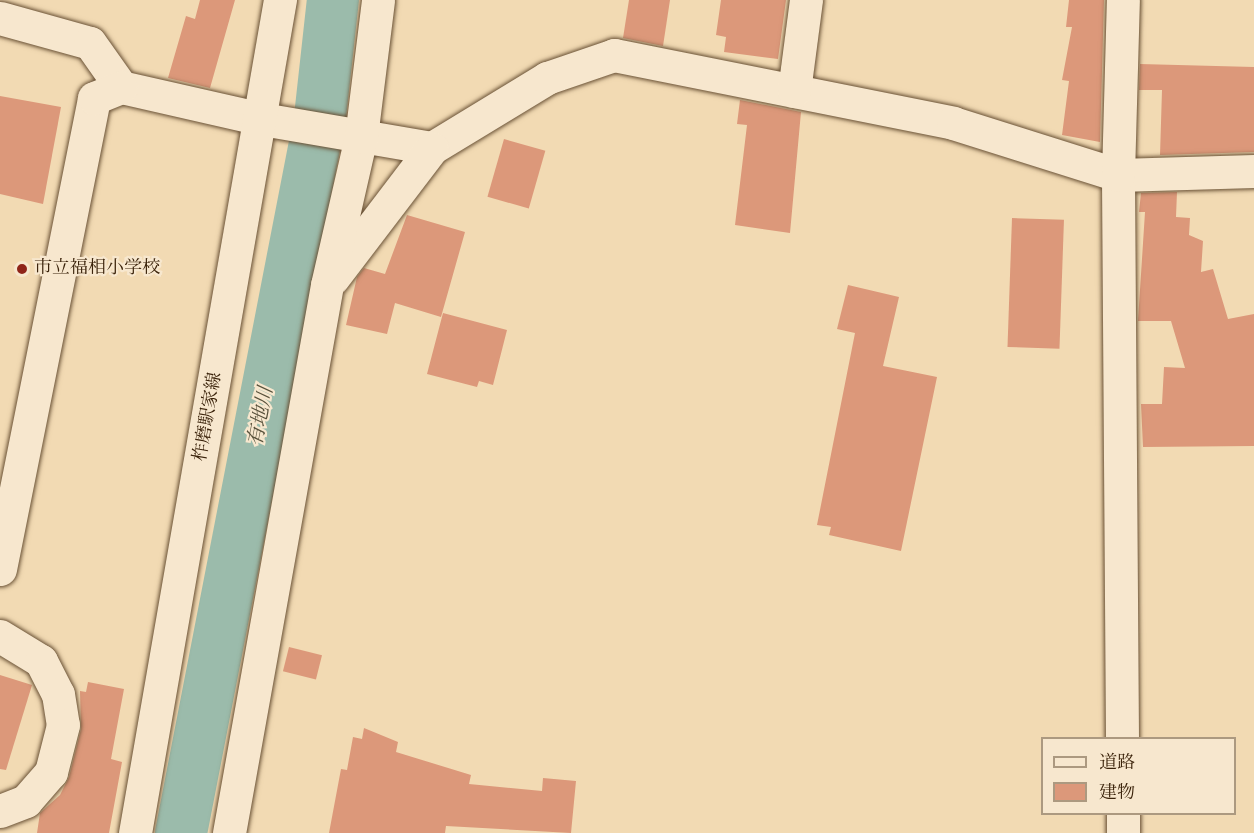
<!DOCTYPE html>
<meta charset="utf-8">
<style>
body{margin:0}
#map{position:relative;width:1254px;height:833px;overflow:hidden;background:#f2dab3;font-family:"Sorts Mill Goudy","Noto Serif JP",serif}
div>[style]{position:absolute}
.river>*{height:52px;margin:-26px;padding:0 26px;transform-origin:26px;border-radius:26px;background:#9bbbab}
.building>*{inset:0;background:#dc987a;transform-origin:0 0}
.roads{filter:drop-shadow(0 0 2px #695135) drop-shadow(0 0 2px #695135)}
.street>*{height:33px;margin:-16.5px;padding:0 16.5px;transform-origin:16.5px;border-radius:16.5px;background:#f7e7ce}
.secondary>*{height:33px;margin:-16.5px;padding:0 16.5px;transform-origin:16.5px;border-radius:16.5px;background:#f7e7ce}
.dots>*{width:16px;height:16px;translate:-50% -50%;box-sizing:border-box;border:3px solid #f7e7ce;border-radius:50%}
span{translate:-50% -50%;white-space:nowrap;text-align:center;line-height:1.15;-webkit-text-stroke:4.5px #f7e7ce;paint-order:stroke}
.poi-label{font-size:18px;color:#3b230b}
.left{translate:0 -50%;text-align:left}
.street-label{font-size:18px;color:#3b230b}
.water-label{font-size:20px;color:#58513b;font-style:italic}
.legend{position:absolute;left:1041px;top:737px;width:195px;height:78px;box-sizing:border-box;background:#f7e7ce;border:2px solid #ac9980;margin:0;padding:8px 10px;list-style:none;font-size:18px;color:#3b230b}
.legend li{display:flex;align-items:center;gap:12px;height:30px}
.legend b{width:30px;border:2px solid #ac9980}
</style>
<div id="map">
<div class="river">
<div style="left:181px;top:833px;width:729px;rotate:-79.01deg"></div>
<div style="left:320px;top:117px;width:118px;rotate:-83.7deg"></div>
</div>
<div class="building">
<div style="clip-path:polygon(200px 0,235px 0,210px 88px,168px 78px,186px 16px,195px 19px)"></div>
<div style="clip-path:polygon(629px 0,670px 0,663px 46px,623px 38px)"></div>
<div style="clip-path:polygon(721px 0,786px 0,778px 59px,724px 52px,726px 37px,716px 35px)"></div>
<div style="clip-path:polygon(1069px 0,1104px 0,1100px 142px,1062px 135px,1069px 81px,1062px 80px,1072px 27px,1066px 27px)"></div>
<div style="clip-path:polygon(1140px 64px,1254px 67px,1254px 152px,1160px 155px,1162px 90px,1139px 90px)"></div>
<div style="clip-path:polygon(0 96px,61px 107px,43px 204px,0 194px)"></div>
<div style="clip-path:polygon(740px 100px,801px 112px,790px 233px,735px 225px,747px 125px,737px 124px)"></div>
<div style="left:504px;top:139px;width:43px;height:60px;rotate:16deg"></div>
<div style="clip-path:polygon(1177px 192px,1176px 217px,1190px 218px,1189px 235px,1203px 241px,1201px 272px,1213px 269px,1228px 319px,1254px 314px,1254px 446px,1143px 447px,1141px 404px,1162px 404px,1164px 367px,1185px 368px,1171px 321px,1138px 321px,1145px 212px,1139px 212px,1141px 193px)"></div>
<div style="clip-path:polygon(407px 215px,465px 232px,441px 317px,395px 303px,387px 334px,346px 325px,357px 277px,364px 268px,385px 274px)"></div>
<div style="left:1012px;top:218px;width:52px;height:129px;rotate:2deg"></div>
<div style="clip-path:polygon(848px 285px,899px 297px,883px 366px,937px 377px,901px 551px,829px 535px,831px 527px,817px 525px,855px 333px,837px 329px)"></div>
<div style="clip-path:polygon(443px 313px,507px 330px,493px 385px,479px 381px,477px 387px,427px 374px)"></div>
<div style="left:289px;top:647px;width:34px;height:25px;rotate:14deg"></div>
<div style="clip-path:polygon(0 675px,32px 685px,6px 770px,0 769px)"></div>
<div style="clip-path:polygon(88px 682px,124px 689px,111px 759px,122px 762px,109px 833px,37px 833px,40px 813px,60px 795px,69px 777px,81px 729px,80px 691px,86px 692px)"></div>
<div style="clip-path:polygon(364px 728px,398px 742px,396px 752px,471px 775px,469px 784px,542px 791px,543px 778px,576px 781px,571px 833px,446px 826px,445px 833px,329px 833px,341px 769px,347px 770px,353px 737px,362px 739px)"></div>
</div>
<div class="roads">
<div class="street">
<div style="left:0;top:18px;width:93px;rotate:15.5deg"></div>
<div style="left:90px;top:43px;width:54px;rotate:54.8deg"></div>
<div style="left:121px;top:87px;width:145px;rotate:12.8deg"></div>
<div style="left:262px;top:119px;width:172px;rotate:9.7deg"></div>
<div style="left:432px;top:148px;width:135px;rotate:-31.3deg"></div>
<div style="left:547px;top:78px;width:71px;rotate:-18.9deg"></div>
<div style="left:614px;top:55px;width:346px;rotate:11.3deg"></div>
<div style="left:953px;top:123px;width:173px;rotate:17.5deg"></div>
<div style="left:1118px;top:175px;width:136px;rotate:-1.7deg"></div>
<div style="left:794px;top:91px;width:92px;rotate:-82.5deg"></div>
<div style="left:333px;top:278px;width:163px;rotate:-52.7deg"></div>
<div style="left:0;top:569px;width:480px;rotate:-78.7deg"></div>
<div style="left:94px;top:98px;width:29px;rotate:-22deg"></div>
<div style="left:0;top:636px;width:48px;rotate:31.4deg"></div>
<div style="left:41px;top:661px;width:37px;rotate:63deg"></div>
<div style="left:58px;top:694px;width:31px;rotate:81deg"></div>
<div style="left:63px;top:725px;width:49px;rotate:104.3deg"></div>
<div style="left:51px;top:772px;width:38px;rotate:131deg"></div>
<div style="left:26px;top:801px;width:28px;rotate:159deg"></div>
<div style="left:1122px;top:738px;width:563px;rotate:-90.41deg"></div>
<div style="left:1118px;top:175px;width:175px;rotate:-88.4deg"></div>
<div style="left:1123px;top:814px;width:19px;rotate:90deg"></div>
<div style="left:229px;top:833px;width:557px;rotate:-79.86deg"></div>
<div style="left:327px;top:285px;width:152px;rotate:-77.1deg"></div>
<div style="left:361px;top:137px;width:138px;rotate:-82.9deg"></div>
</div>
<div class="secondary">
<div style="left:135px;top:833px;width:846px;rotate:-80.13deg"></div>
</div>
</div>
<div class="dots">
<div style="left:22px;top:269px;background:#8f2418"></div>
</div>
<div class="poi-label">
<span class="left" style="left:34px;top:269px">市立福相小学校</span>
</div>
<div class="street-label">
<span style="left:209px;top:417px;rotate:-80deg">柞磨駅家線</span>
</div>
<div class="water-label">
<span style="left:262px;top:417px;rotate:-79deg">有地川</span>
</div>
<ul class="legend">
<li><b style="height:8px;background:#f7e7ce"></b>道路</li>
<li><b style="height:16px;background:#dc987a"></b>建物</li>
</ul>
</div>
